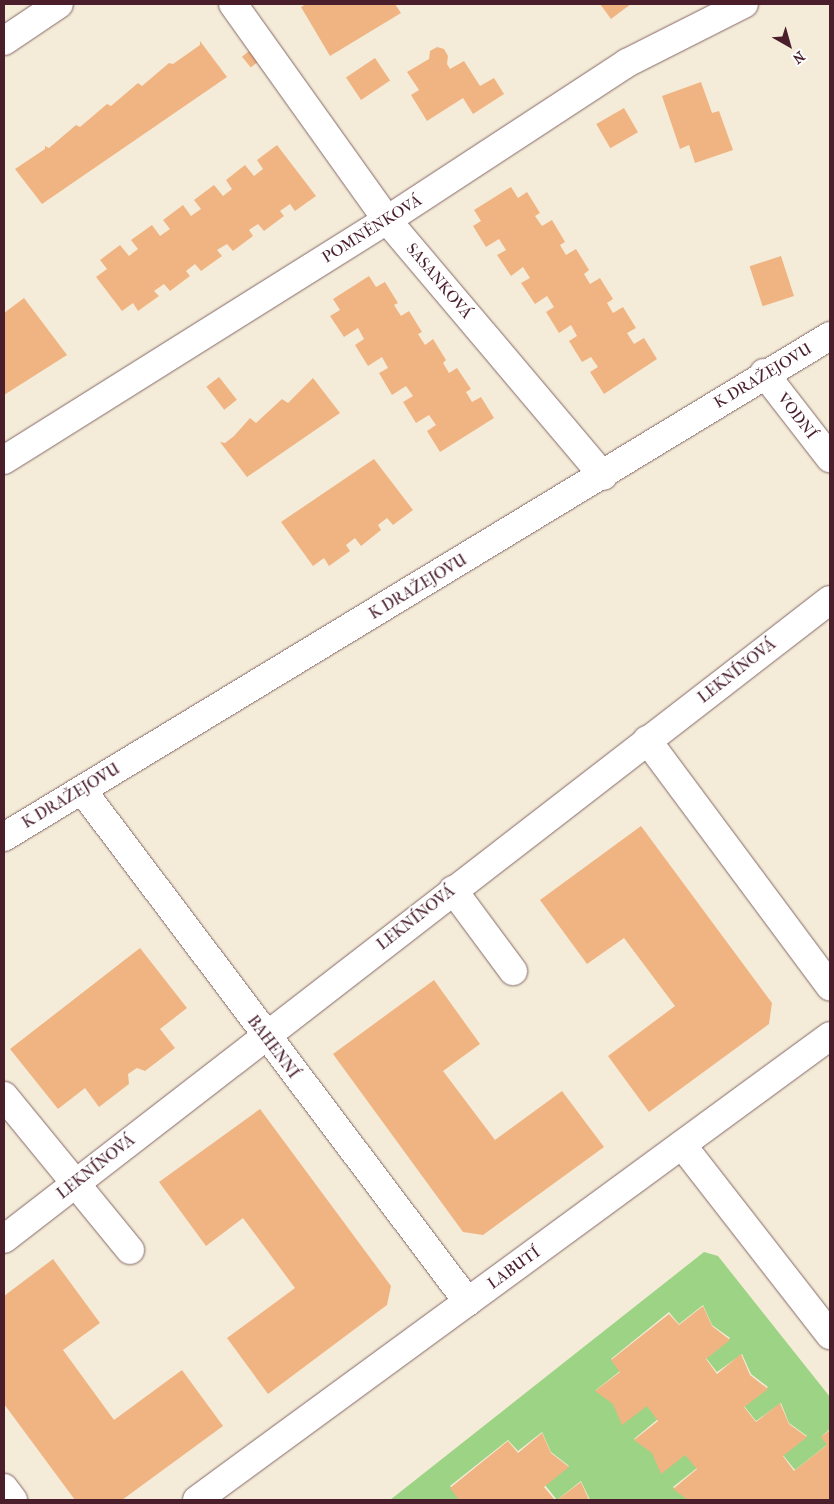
<!DOCTYPE html>
<meta charset="utf-8">
<style>
body{margin:0}
#map{position:relative;width:834px;height:1504px;overflow:hidden;background:#f4ecd8;font-family:"IM FELL French Canon",serif}
div>[style]{position:absolute}
.green>*{inset:0;background:#9dd384}
.building>*{inset:0;background:#f0b483;transform-origin:0 0}
.roads{filter:drop-shadow(0 0 1px #866768) drop-shadow(0 0 1px #866768)}
.minor>*{height:28px;margin:-14px;padding:0 14px;transform-origin:14px;border-radius:14px;background:#fff}
span{translate:-50% -50%;white-space:nowrap;text-align:center;line-height:1.15;-webkit-text-stroke:4px #fff;paint-order:stroke}
.street-label{font-size:16px;color:#4a1f2b}
.frame{position:absolute;inset:0;border:5px solid #4a1f2b;pointer-events:none}
.north{position:absolute;left:764px;top:20px;width:50px;height:50px;-webkit-text-stroke:4px #fff;paint-order:stroke;rotate:142deg;font-size:14px;font-weight:700;line-height:20px;text-align:center;color:#4a1f2b}
.north::after{content:'';display:block;margin:auto;width:18px;height:22px;background:#4a1f2b;clip-path:polygon(50% 0,100% 100%,50% 72%,0 100%)}
</style>
<div id="map">
<div class="green">
<div style="clip-path:polygon(704px 1252px,718px 1256px,830px 1397px,830px 1429px,822px 1436px,828px 1444px,795px 1470px,783px 1455px,807px 1436px,789px 1423px,781px 1403px,756px 1421px,744px 1406px,768px 1387px,751px 1374px,742px 1354px,717px 1372px,706px 1358px,730px 1338px,712px 1325px,703px 1305px,679px 1324px,669px 1312px,611px 1359px,620px 1371px,596px 1390px,613px 1403px,647px 1405px,658px 1419px,634px 1439px,652px 1452px,685px 1453px,697px 1468px,673px 1487px,690px 1500px,590px 1500px,581px 1481px,557px 1500px,545px 1485px,569px 1466px,551px 1452px,542px 1432px,518px 1451px,508px 1440px,450px 1486px,459px 1498px,456px 1500px,390px 1500px)"></div>
</div>
<div class="building">
<div style="clip-path:polygon(306px 4px,395px 4px,401px 13px,330px 56px,301px 7px)"></div>
<div style="clip-path:polygon(600px 4px,631px 4px,611px 19px)"></div>
<div style="clip-path:polygon(200px 41px,227px 77px,42px 204px,15px 169px,45px 149px,45px 146px,49px 148px,76px 125px,80px 127px,107px 104px,111px 106px,138px 83px,142px 86px,169px 63px,173px 64px,200px 45px)"></div>
<div style="clip-path:polygon(437px 47px,444px 49px,448px 56px,447px 64px,450px 69px,464px 61px,480px 86px,494px 78px,504px 94px,473px 114px,463px 98px,427px 121px,411px 95px,419px 90px,407px 72px,429px 59px,430px 51px)"></div>
<div style="left:249px;top:51px;width:14px;height:9px;rotate:51deg"></div>
<div style="left:375px;top:58px;width:27px;height:35px;rotate:56deg"></div>
<div style="clip-path:polygon(701px 82px,712px 113px,719px 111px,733px 150px,695px 163px,689px 145px,680px 149px,662px 96px)"></div>
<div style="left:624px;top:108px;width:28px;height:32px;rotate:60deg"></div>
<div style="clip-path:polygon(277px 145px,316px 196px,295px 211px,290px 204px,280px 211px,284px 216px,264px 231px,258px 224px,249px 230px,253px 236px,233px 251px,227px 244px,217px 250px,222px 256px,201px 271px,195px 264px,186px 271px,190px 276px,170px 291px,164px 284px,154px 291px,159px 296px,138px 311px,133px 303px,122px 311px,96px 277px,107px 269px,100px 260px,120px 245px,129px 256px,138px 249px,131px 240px,152px 225px,160px 236px,170px 229px,163px 220px,183px 205px,191px 216px,201px 209px,194px 200px,214px 185px,223px 196px,232px 189px,226px 180px,245px 165px,254px 176px,263px 169px,257px 160px)"></div>
<div style="clip-path:polygon(511px 187px,518px 198px,527px 192px,540px 213px,535px 216px,542px 226px,552px 220px,565px 242px,560px 245px,566px 255px,576px 249px,589px 270px,584px 274px,590px 284px,600px 278px,613px 299px,607px 303px,613px 313px,623px 307px,636px 328px,627px 333px,634px 344px,644px 338px,657px 359px,604px 394px,590px 372px,598px 367px,591px 357px,582px 362px,569px 341px,577px 336px,571px 325px,559px 333px,546px 312px,554px 307px,547px 296px,535px 304px,521px 283px,530px 278px,523px 267px,511px 276px,497px 255px,506px 250px,499px 239px,486px 247px,473px 226px,481px 221px,474px 210px)"></div>
<div style="left:781px;top:256px;width:42px;height:33px;rotate:72deg"></div>
<div style="clip-path:polygon(369px 276px,376px 287px,385px 282px,398px 303px,394px 305px,401px 316px,409px 311px,422px 332px,418px 334px,425px 345px,433px 339px,446px 360px,443px 363px,449px 373px,457px 368px,471px 389px,466px 392px,472px 402px,481px 397px,494px 418px,440px 452px,427px 431px,436px 425px,429px 415px,416px 423px,403px 402px,413px 396px,406px 386px,392px 395px,379px 373px,388px 368px,382px 357px,368px 366px,355px 345px,364px 339px,358px 328px,344px 337px,330px 316px,340px 310px,333px 299px)"></div>
<div style="clip-path:polygon(24px 298px,67px 355px,4px 395px,4px 313px)"></div>
<div style="left:219px;top:377px;width:29px;height:16px;rotate:52deg"></div>
<div style="clip-path:polygon(313px 378px,340px 413px,247px 477px,220px 442px,225px 443px,234px 436px,250px 418px,256px 423px,282px 399px,288px 403px)"></div>
<div style="clip-path:polygon(374px 459px,413px 510px,393px 525px,387px 518px,378px 525px,381px 530px,361px 546px,355px 538px,346px 545px,350px 551px,329px 566px,324px 558px,313px 566px,281px 522px)"></div>
<div style="clip-path:polygon(641px 826px,772px 1003px,769px 1024px,649px 1112px,608px 1056px,675px 1006px,624px 938px,587px 964px,540px 900px)"></div>
<div style="clip-path:polygon(140px 948px,187px 1008px,160px 1029px,175px 1048px,145px 1071px,137px 1068px,128px 1074px,129px 1084px,99px 1107px,85px 1088px,58px 1109px,10px 1049px)"></div>
<div style="clip-path:polygon(434px 980px,480px 1044px,443px 1071px,495px 1140px,562px 1091px,604px 1147px,483px 1235px,463px 1232px,333px 1054px)"></div>
<div style="clip-path:polygon(260px 1109px,391px 1286px,387px 1305px,268px 1394px,227px 1338px,295px 1288px,243px 1218px,206px 1246px,159px 1182px)"></div>
<div style="clip-path:polygon(53px 1259px,100px 1323px,63px 1350px,114px 1420px,182px 1370px,223px 1426px,122px 1500px,75px 1500px,4px 1404px,4px 1296px)"></div>
<div style="clip-path:polygon(703px 1306px,712px 1326px,730px 1340px,706px 1359px,717px 1374px,741px 1354px,750px 1375px,768px 1389px,744px 1407px,756px 1422px,780px 1403px,789px 1424px,807px 1437px,783px 1456px,794px 1471px,827px 1445px,821px 1437px,830px 1430px,830px 1500px,688px 1500px,673px 1489px,697px 1469px,685px 1455px,661px 1474px,652px 1453px,634px 1440px,658px 1421px,647px 1406px,622px 1425px,613px 1404px,595px 1391px,620px 1372px,611px 1360px,669px 1314px,679px 1325px)"></div>
<div style="clip-path:polygon(542px 1433px,551px 1453px,569px 1467px,544px 1487px,555px 1500px,459px 1500px,450px 1488px,508px 1441px,518px 1453px)"></div>
<div style="clip-path:polygon(581px 1482px,589px 1500px,557px 1500px)"></div>
</div>
<div class="roads">
<div class="minor">
<div style="left:233px;top:4px;width:265px;rotate:54.5deg"></div>
<div style="left:387px;top:220px;width:335px;rotate:49.8deg"></div>
<div style="left:4px;top:41px;width:66px;rotate:-33.9deg"></div>
<div style="left:764px;top:373px;width:108px;rotate:52.2deg"></div>
<div style="left:4px;top:460px;width:452px;rotate:-32.1deg"></div>
<div style="left:387px;top:220px;width:287px;rotate:-33.2deg"></div>
<div style="left:627px;top:63px;width:131px;rotate:-26.8deg"></div>
<div style="left:647px;top:740px;width:307px;rotate:53.4deg"></div>
<div style="left:82px;top:790px;width:641px;rotate:52.99deg"></div>
<div style="left:4px;top:837px;width:966px;rotate:-31.24deg"></div>
<div style="left:453px;top:890px;width:101px;rotate:53.5deg"></div>
<div style="left:4px;top:1096px;width:199px;rotate:50.7deg"></div>
<div style="left:682px;top:1145px;width:241px;rotate:52.1deg"></div>
<div style="left:4px;top:1239px;width:1044px;rotate:-37.73deg"></div>
<div style="left:4px;top:1488px;width:15px;rotate:53deg"></div>
<div style="left:197px;top:1500px;width:785px;rotate:-36.24deg"></div>
</div>
</div>
<div class="street-label">
<span style="left:372px;top:229px;rotate:-32deg">POMNĚNKOVÁ</span>
<span style="left:439px;top:281px;rotate:50deg">SASANKOVÁ</span>
<span style="left:763px;top:376px;rotate:-31deg">K DRAŽEJOVU</span>
<span style="left:797px;top:416px;rotate:52deg">VODNÍ</span>
<span style="left:418px;top:587px;rotate:-31deg">K DRAŽEJOVU</span>
<span style="left:737px;top:671px;rotate:-38deg">LEKNÍNOVÁ</span>
<span style="left:71px;top:796px;rotate:-31deg">K DRAŽEJOVU</span>
<span style="left:416px;top:918px;rotate:-38deg">LEKNÍNOVÁ</span>
<span style="left:273px;top:1047px;rotate:53deg">BAHENNÍ</span>
<span style="left:96px;top:1167px;rotate:-38deg">LEKNÍNOVÁ</span>
<span style="left:514px;top:1268px;rotate:-36deg">LABUTÍ</span>
</div>
<div class="frame"></div>
<div class="north">N</div>
</div>
